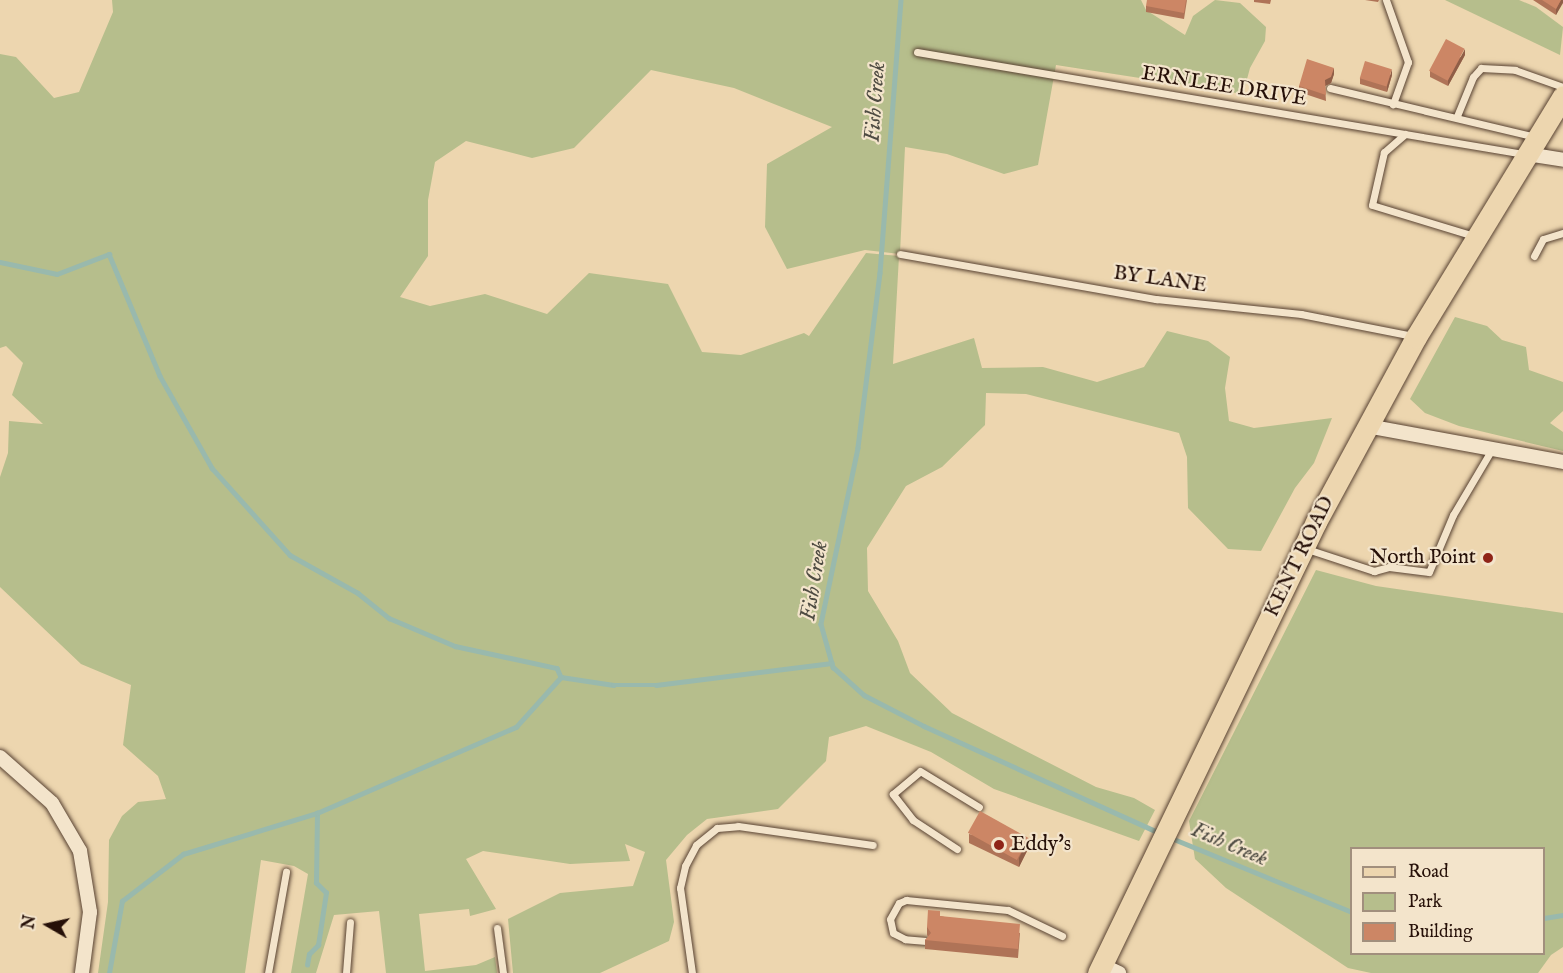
<!DOCTYPE html>
<style>
body{margin:0}
#map{position:relative;width:1563px;height:973px;overflow:hidden;background:#edd6af;font-family:"IM FELL English",serif}
div>[style]{position:absolute}
.green>*{inset:0;background:#b6be8c}
.stream>*{height:4.5px;margin:-2.25px;padding:0 2.25px;transform-origin:2.25px;border-radius:2.25px;background:#99b9ad}
.roads{filter:drop-shadow(0 0 2px #584232) drop-shadow(0 0 2px #584232)}
.service>*{height:7px;margin:-3.5px;padding:0 3.5px;transform-origin:3.5px;border-radius:3.5px;background:#f3e4cb}
.minor>*{height:14px;margin:-7px;padding:0 7px;transform-origin:7px;border-radius:7px;background:#f3e4cb}
.primary>*{height:21px;margin:-10.5px;padding:0 10.5px;transform-origin:10.5px;border-radius:10.5px;background:#edd6af}
.wall>*{inset:0;background:#af7357}
.shaded-wall>*{inset:0;background:#8f5e47}
.building>*{inset:0;background:#cc8665;transform-origin:0 0}
.dots>*{width:16px;height:16px;translate:-50% -50%;box-sizing:border-box;border:3px solid #f3e4cb;border-radius:50%}
span{translate:-50% -50%;white-space:nowrap;text-align:center;line-height:1.15;-webkit-text-stroke:4.5px #f3e4cb;paint-order:stroke}
.street-label{font-size:21px;color:#261008}
.poi-label{font-size:21px;color:#261008}
.right{translate:-100% -50%;text-align:right}
.left{translate:0 -50%;text-align:left}
.water-label{font-size:22px;color:#4e4b42;font-style:italic}
.legend{position:absolute;left:1350px;top:847px;width:195px;height:108px;box-sizing:border-box;background:#f3e4cb;border:2px solid #a18f7d;margin:0;padding:8px 10px;list-style:none;font-size:18px;color:#261008}
.legend li{display:flex;align-items:center;gap:12px;height:30px}
.legend b{width:30px;border:2px solid #a18f7d}
.north{position:absolute;left:18px;top:895px;width:60px;height:60px;-webkit-text-stroke:4px #f3e4cb;paint-order:stroke;rotate:279deg;font-size:16px;font-weight:700;line-height:24px;text-align:center;color:#261008}
.north::after{content:'';display:block;margin:auto;width:21px;height:27px;background:#261008;clip-path:polygon(50% 0,100% 100%,50% 72%,0 100%)}
</style>
<div id="map">
<div class="green">
<div style="clip-path:polygon(112px 0,1141px 0,1146px 10px,1185px 35px,1193px 16px,1215px 0,1240px 3px,1266px 27px,1265px 41px,1250px 68px,1243px 94px,1056px 65px,1038px 165px,1004px 174px,947px 154px,905px 147px,900px 254px,865px 250px,787px 269px,765px 227px,767px 164px,832px 127px,734px 88px,651px 70px,574px 148px,532px 158px,466px 141px,435px 162px,428px 200px,428px 256px,400px 297px,430px 306px,485px 294px,547px 314px,589px 273px,668px 284px,702px 352px,741px 355px,804px 333px,809px 336px,866px 253px,899px 256px,893px 364px,974px 338px,982px 368px,1043px 367px,1097px 382px,1144px 367px,1167px 331px,1208px 341px,1230px 357px,1225px 388px,1229px 421px,1254px 428px,1332px 418px,1314px 463px,1295px 488px,1261px 551px,1228px 549px,1188px 508px,1187px 457px,1179px 433px,1026px 394px,986px 393px,985px 425px,942px 467px,906px 486px,867px 548px,868px 591px,898px 641px,910px 673px,952px 713px,1096px 787px,1134px 798px,1155px 810px,1139px 841px,994px 789px,931px 752px,866px 726px,829px 737px,826px 761px,778px 809px,707px 819px,687px 835px,666px 860px,674px 922px,669px 941px,600px 973px,513px 973px,508px 919px,560px 893px,633px 886px,645px 852px,625px 844px,630px 861px,570px 864px,483px 851px,466px 859px,496px 909px,470px 916px,469px 909px,419px 914px,425px 971px,476px 965px,495px 957px,497px 973px,386px 973px,379px 911px,334px 915px,316px 973px,291px 973px,308px 874px,294px 866px,261px 860px,245px 973px,98px 973px,108px 902px,109px 840px,122px 816px,138px 802px,166px 799px,158px 776px,123px 745px,131px 685px,81px 664px,0 587px,0 477px,8px 453px,9px 421px,43px 424px,12px 395px,23px 363px,6px 346px,0 348px,0 54px,16px 57px,54px 98px,79px 92px,113px 12px)"></div>
<div style="clip-path:polygon(1445px 0,1519px 0,1536px 7px,1563px 27px,1560px 55px)"></div>
<div style="clip-path:polygon(1455px 317px,1487px 326px,1502px 340px,1526px 347px,1529px 370px,1563px 382px,1563px 411px,1550px 423px,1563px 432px,1563px 451px,1459px 426px,1425px 413px,1410px 399px)"></div>
<div style="clip-path:polygon(evenodd,1316px 570px,1376px 586px,1563px 613px,1563px 947px,1551px 955px,1538px 973px,1371px 973px,1348px 968px,1226px 888px,1195px 859px,1189px 821px,1316px 570px,1352px 848px,1544px 848px,1544px 954px,1352px 954px,1352px 848px)"></div>
</div>
<div class="stream">
<div style="left:901px;top:0;width:274px;rotate:94.4deg"></div>
<div style="left:880px;top:273px;width:176px;rotate:97.2deg"></div>
<div style="left:858px;top:448px;width:180px;rotate:101.9deg"></div>
<div style="left:821px;top:624px;width:45px;rotate:74.4deg"></div>
<div style="left:833px;top:667px;width:42px;rotate:42.1deg"></div>
<div style="left:864px;top:695px;width:68px;rotate:27.3deg"></div>
<div style="left:924px;top:726px;width:257px;rotate:24.4deg"></div>
<div style="left:0;top:262px;width:58px;rotate:11.9deg"></div>
<div style="left:57px;top:274px;width:56px;rotate:-21deg"></div>
<div style="left:109px;top:254px;width:132px;rotate:67.3deg"></div>
<div style="left:160px;top:376px;width:106px;rotate:60.5deg"></div>
<div style="left:212px;top:468px;width:117px;rotate:48.1deg"></div>
<div style="left:290px;top:555px;width:78px;rotate:29.2deg"></div>
<div style="left:358px;top:593px;width:40px;rotate:39deg"></div>
<div style="left:389px;top:618px;width:72px;rotate:23deg"></div>
<div style="left:455px;top:646px;width:104px;rotate:12.2deg"></div>
<div style="left:557px;top:668px;width:10px;rotate:66deg"></div>
<div style="left:561px;top:677px;width:53px;rotate:8.7deg"></div>
<div style="left:613px;top:685px;width:43px"></div>
<div style="left:656px;top:685px;width:177px;rotate:-7.1deg"></div>
<div style="left:1169px;top:837px;width:198px;rotate:22.3deg"></div>
<div style="left:1544px;top:918px;width:19px;rotate:-9deg"></div>
<div style="left:307px;top:965px;width:11px;rotate:-80deg"></div>
<div style="left:309px;top:954px;width:13px;rotate:-45deg"></div>
<div style="left:318px;top:945px;width:53px;rotate:-81.3deg"></div>
<div style="left:326px;top:893px;width:14px;rotate:-135deg"></div>
<div style="left:316px;top:883px;width:70px;rotate:-89.2deg"></div>
<div style="left:109px;top:973px;width:73px;rotate:-79.8deg"></div>
<div style="left:122px;top:901px;width:77px;rotate:-37.6deg"></div>
<div style="left:183px;top:854px;width:140px;rotate:-17deg"></div>
<div style="left:317px;top:813px;width:217px;rotate:-23.4deg"></div>
<div style="left:516px;top:727px;width:67px;rotate:-48deg"></div>
</div>
<div class="roads">
<div class="service">
<div style="left:1386px;top:0;width:66px;rotate:70.5deg"></div>
<div style="left:1408px;top:62px;width:45px;rotate:109.7deg"></div>
<div style="left:917px;top:52px;width:616px;rotate:9.54deg"></div>
<div style="left:1330px;top:88px;width:211px;rotate:13.4deg"></div>
<div style="left:1457px;top:116px;width:42px;rotate:-67.7deg"></div>
<div style="left:1473px;top:77px;width:12px;rotate:-48deg"></div>
<div style="left:1481px;top:68px;width:34px;rotate:3deg"></div>
<div style="left:1515px;top:70px;width:51px;rotate:19.5deg"></div>
<div style="left:1405px;top:134px;width:28px;rotate:139deg"></div>
<div style="left:1384px;top:152px;width:54px;rotate:102.8deg"></div>
<div style="left:1372px;top:205px;width:107px;rotate:16.9deg"></div>
<div style="left:900px;top:254px;width:260px;rotate:10deg"></div>
<div style="left:1156px;top:299px;width:146px;rotate:5.9deg"></div>
<div style="left:1301px;top:314px;width:114px;rotate:11.1deg"></div>
<div style="left:1534px;top:256px;width:19px;rotate:-62deg"></div>
<div style="left:1543px;top:239px;width:21px;rotate:-17deg"></div>
<div style="left:1307px;top:549px;width:71px;rotate:18.2deg"></div>
<div style="left:1374px;top:571px;width:16px;rotate:-15deg"></div>
<div style="left:1389px;top:567px;width:40px;rotate:7.1deg"></div>
<div style="left:1429px;top:572px;width:62px;rotate:-67.2deg"></div>
<div style="left:1453px;top:515px;width:77px;rotate:-59.4deg"></div>
<div style="left:957px;top:849px;width:53px;rotate:-146.6deg"></div>
<div style="left:913px;top:820px;width:33px;rotate:-128deg"></div>
<div style="left:893px;top:794px;width:35px;rotate:-40deg"></div>
<div style="left:920px;top:771px;width:69px;rotate:31.4deg"></div>
<div style="left:497px;top:928px;width:45px;rotate:82.4deg"></div>
<div style="left:926px;top:941px;width:21px;rotate:-175deg"></div>
<div style="left:905px;top:939px;width:13px;rotate:-153deg"></div>
<div style="left:893px;top:933px;width:14px;rotate:-102deg"></div>
<div style="left:890px;top:919px;width:18px;rotate:-61deg"></div>
<div style="left:899px;top:903px;width:8px;rotate:-23deg"></div>
<div style="left:906px;top:900px;width:102px;rotate:5.6deg"></div>
<div style="left:1008px;top:910px;width:60px;rotate:25.7deg"></div>
<div style="left:268px;top:973px;width:103px;rotate:-79.9deg"></div>
<div style="left:346px;top:973px;width:51px;rotate:-85.5deg"></div>
<div style="left:692px;top:973px;width:86px;rotate:-98deg"></div>
<div style="left:680px;top:888px;width:23px;rotate:-77deg"></div>
<div style="left:685px;top:866px;width:24px;rotate:-62deg"></div>
<div style="left:696px;top:845px;width:27px;rotate:-39deg"></div>
<div style="left:717px;top:828px;width:21px;rotate:-5deg"></div>
<div style="left:738px;top:826px;width:136px;rotate:8deg"></div>
</div>
<div class="minor">
<div style="left:1527px;top:154px;width:36px;rotate:9deg"></div>
<div style="left:1367px;top:426px;width:199px;rotate:10.4deg"></div>
<div style="left:0;top:757px;width:69px;rotate:41.5deg"></div>
<div style="left:52px;top:803px;width:56px;rotate:59.7deg"></div>
<div style="left:80px;top:851px;width:62px;rotate:80.7deg"></div>
<div style="left:90px;top:912px;width:62px;rotate:97.5deg"></div>
<div style="left:1102px;top:965px;width:19px;rotate:25deg"></div>
</div>
<div class="primary">
<div style="left:1098px;top:973px;width:501px;rotate:-64.2deg"></div>
<div style="left:1316px;top:522px;width:210px;rotate:-61.6deg"></div>
<div style="left:1416px;top:337px;width:282px;rotate:-58.6deg"></div>
</div>
</div>
<div class="wall">
<div style="clip-path:polygon(1187px 0,1184px 19px,1146px 12px,1146px 6px)"></div>
<div style="clip-path:polygon(1254px 0,1271px 0,1270px 4px,1254px 2px)"></div>
<div style="clip-path:polygon(1365px 0,1379px 0,1378px 2px)"></div>
<div style="clip-path:polygon(1533px 0,1563px 0,1556px 15px)"></div>
<div style="clip-path:polygon(1465px 55px,1448px 86px,1430px 77px,1430px 71px)"></div>
<div style="clip-path:polygon(1334px 74px,1331px 83px,1325px 86px,1326px 101px,1299px 92px,1299px 86px)"></div>
<div style="clip-path:polygon(1392px 75px,1387px 92px,1360px 84px,1360px 78px)"></div>
<div style="clip-path:polygon(969px 834px,1029px 847px,1019px 867px,969px 843px)"></div>
<div style="clip-path:polygon(940px 916px,1020px 933px,1018px 958px,925px 949px,925px 940px,928px 937px,927px 935px,927px 927px)"></div>
</div>
<div class="shaded-wall">
<div style="clip-path:polygon(1561px 0,1563px 0,1563px 3px,1556px 15px,1556px 9px)"></div>
<div style="clip-path:polygon(1465px 49px,1465px 55px,1448px 86px,1448px 80px)"></div>
<div style="clip-path:polygon(1334px 68px,1334px 74px,1331px 83px,1325px 86px,1325px 80px)"></div>
<div style="clip-path:polygon(1392px 69px,1392px 75px,1387px 92px,1387px 86px)"></div>
<div style="clip-path:polygon(1029px 838px,1029px 847px,1019px 867px,1019px 858px)"></div>
</div>
<div class="building">
<div style="clip-path:polygon(1147px 0,1186px 0,1184px 13px,1146px 6px)"></div>
<div style="clip-path:polygon(1542px 0,1561px 0,1556px 9px)"></div>
<div style="left:1446px;top:39px;width:21px;height:36px;rotate:28deg"></div>
<div style="clip-path:polygon(1307px 59px,1334px 68px,1331px 77px,1325px 80px,1326px 95px,1299px 86px)"></div>
<div style="left:1365px;top:61px;width:28px;height:18px;rotate:17deg"></div>
<div style="left:980px;top:811px;width:56px;height:25px;rotate:29deg"></div>
<div style="clip-path:polygon(928px 910px,940px 911px,940px 916px,1020px 924px,1018px 949px,925px 940px,931px 933px,927px 927px)"></div>
</div>
<div class="dots">
<div style="left:1488px;top:558px;background:#8f2418"></div>
<div style="left:999px;top:845px;background:#8f2418"></div>
</div>
<div class="street-label">
<span style="left:1224px;top:87px;rotate:9deg">ERNLEE DRIVE</span>
<span style="left:1160px;top:280px;rotate:8deg">BY LANE</span>
<span style="left:1300px;top:557px;rotate:-64deg">KENT ROAD</span>
</div>
<div class="poi-label">
<span class="right" style="left:1476px;top:558px">North Point</span>
<span class="left" style="left:1011px;top:845px">Eddy's</span>
</div>
<div class="water-label">
<span style="left:876px;top:102px;rotate:-86deg">Fish Creek</span>
<span style="left:815px;top:581px;rotate:-81deg">Fish Creek</span>
<span style="left:1229px;top:845px;rotate:23deg">Fish Creek</span>
</div>
<ul class="legend">
<li><b style="height:8px;background:#edd6af"></b>Road</li>
<li><b style="height:16px;background:#b6be8c"></b>Park</li>
<li><b style="height:16px;background:#cc8665"></b>Building</li>
</ul>
<div class="north">N</div>
</div>
